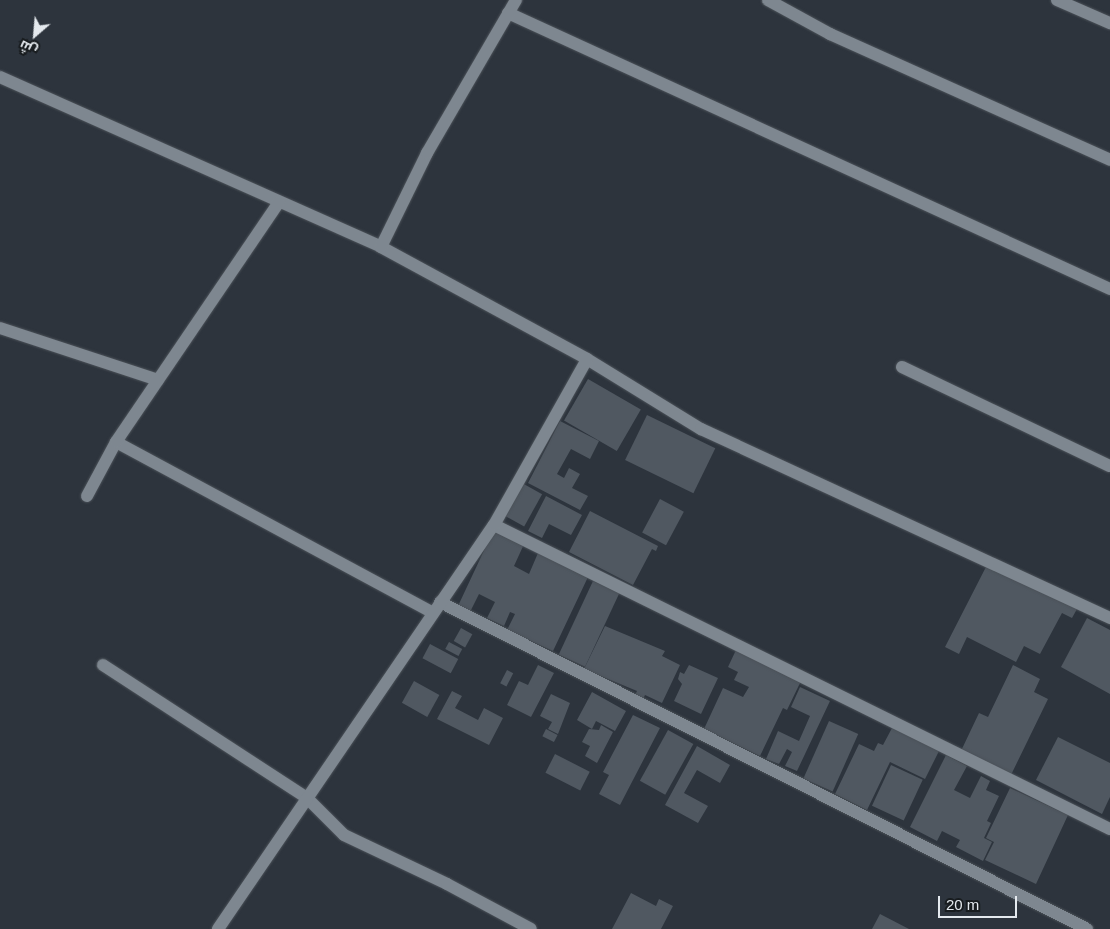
<!DOCTYPE html>
<meta charset="utf-8">
<style>
body{margin:0}
#map{position:relative;width:1110px;height:929px;overflow:hidden;background:#2d343d;font-family:Arial,Cairo,sans-serif}
div>[style]{position:absolute}
.building>*{inset:0;background:#505861;transform-origin:0 0}
.roads{filter:drop-shadow(0 0 1px #4b5158) drop-shadow(0 0 1px #4b5158)}
.street>*{height:12px;margin:-6px;padding:0 6px;transform-origin:6px;border-radius:6px;background:#7e8790}
span{translate:-50% -50%;white-space:nowrap;text-align:center;line-height:1.15;-webkit-text-stroke:4px #181c1f;paint-order:stroke}
.north{position:absolute;left:10px;top:10px;width:50px;height:50px;-webkit-text-stroke:4px #181c1f;paint-order:stroke;rotate:207deg;font-size:14px;font-weight:700;line-height:20px;text-align:center;color:#e4e9ee}
.north::after{content:'';display:block;margin:auto;width:18px;height:22px;background:#e4e9ee;clip-path:polygon(50% 0,100% 100%,50% 72%,0 100%)}
.scale{position:absolute;left:938px;top:896px;width:79px;height:22px;box-sizing:border-box;border:2px solid #e4e9ee;border-top:0;padding-left:6px;font-size:15px;line-height:18px;white-space:nowrap;color:#e4e9ee;-webkit-text-stroke:4px #181c1f;paint-order:stroke}
</style>
<div id="map">
<div class="building">
<div style="left:588px;top:379px;width:61px;height:48px;rotate:30deg"></div>
<div style="left:647px;top:415px;width:76px;height:50px;rotate:26deg"></div>
<div style="clip-path:polygon(560px 421px,599px 441px,590px 459px,571px 449px,557px 474px,564px 478px,569px 468px,580px 474px,572px 488px,588px 496px,580px 510px,528px 483px)"></div>
<div style="left:522px;top:483px;width:23px;height:37px;rotate:29deg"></div>
<div style="clip-path:polygon(546px 496px,582px 515px,571px 535px,549px 524px,542px 538px,528px 531px)"></div>
<div style="left:660px;top:499px;width:27px;height:38px;rotate:28deg"></div>
<div style="clip-path:polygon(590px 511px,658px 546px,656px 551px,652px 549px,633px 585px,569px 552px)"></div>
<div style="clip-path:polygon(495px 527px,525px 542px,514px 566px,529px 574px,538px 553px,588px 577px,553px 651px,507px 630px,515px 614px,510px 612px,504px 626px,487px 618px,495px 602px,479px 594px,470px 612px,458px 606px)"></div>
<div style="clip-path:polygon(988px 563px,1077px 609px,1072px 618px,1062px 613px,1040px 654px,1024px 646px,1016px 662px,967px 637px,959px 654px,945px 647px)"></div>
<div style="left:593px;top:581px;width:29px;height:81px;rotate:25deg"></div>
<div style="clip-path:polygon(1087px 618px,1110px 630px,1110px 694px,1061px 667px)"></div>
<div style="clip-path:polygon(605px 626px,665px 651px,662px 656px,680px 665px,662px 703px,645px 695px,643px 699px,635px 695px,637px 691px,584px 669px)"></div>
<div style="left:461px;top:628px;width:13px;height:15px;rotate:29deg"></div>
<div style="left:449px;top:642px;width:15px;height:8px;rotate:28deg"></div>
<div style="left:430px;top:644px;width:32px;height:16px;rotate:28deg"></div>
<div style="clip-path:polygon(736px 650px,801px 681px,787px 710px,783px 708px,760px 756px,704px 729px,723px 688px,743px 697px,749px 687px,734px 680px,738px 672px,728px 667px)"></div>
<div style="clip-path:polygon(538px 665px,554px 673px,531px 717px,507px 705px,519px 681px,528px 685px)"></div>
<div style="clip-path:polygon(689px 665px,718px 678px,701px 714px,674px 701px,682px 684px,678px 679px,680px 672px,684px 674px)"></div>
<div style="clip-path:polygon(1013px 665px,1040px 679px,1034px 692px,1048px 699px,1010px 777px,960px 753px,979px 713px,988px 717px)"></div>
<div style="left:507px;top:670px;width:7px;height:15px;rotate:27deg"></div>
<div style="left:414px;top:681px;width:29px;height:25px;rotate:29deg"></div>
<div style="clip-path:polygon(800px 687px,830px 701px,797px 771px,785px 766px,792px 752px,787px 749px,779px 764px,766px 759px,778px 731px,799px 741px,810px 716px,791px 707px)"></div>
<div style="clip-path:polygon(452px 691px,462px 696px,455px 708px,478px 720px,484px 708px,503px 718px,489px 745px,437px 719px)"></div>
<div style="clip-path:polygon(592px 692px,626px 711px,615px 731px,596px 721px,592px 729px,577px 720px)"></div>
<div style="clip-path:polygon(551px 694px,570px 703px,558px 734px,548px 729px,552px 722px,540px 716px)"></div>
<div style="clip-path:polygon(633px 715px,660px 728px,620px 805px,599px 794px,609px 775px,603px 772px)"></div>
<div style="left:829px;top:721px;width:32px;height:63px;rotate:24deg"></div>
<div style="clip-path:polygon(601px 725px,613px 732px,597px 763px,585px 756px,590px 746px,582px 742px,589px 729px,599px 730px)"></div>
<div style="clip-path:polygon(892px 728px,939px 751px,925px 779px,890px 762px,867px 810px,835px 794px,859px 744px,874px 751px,878px 743px,883px 745px)"></div>
<div style="left:546px;top:729px;width:13px;height:8px;rotate:27deg"></div>
<div style="left:668px;top:730px;width:29px;height:58px;rotate:29deg"></div>
<div style="clip-path:polygon(1058px 737px,1110px 763px,1110px 797px,1102px 814px,1036px 780px)"></div>
<div style="clip-path:polygon(697px 746px,730px 765px,720px 783px,697px 770px,684px 793px,708px 806px,698px 823px,665px 805px)"></div>
<div style="left:555px;top:754px;width:39px;height:21px;rotate:27deg"></div>
<div style="clip-path:polygon(946px 755px,967px 766px,954px 790px,970px 798px,981px 776px,990px 781px,986px 790px,999px 796px,987px 821px,991px 823px,984px 838px,992px 842px,983px 861px,956px 847px,960px 840px,942px 831px,937px 841px,910px 827px)"></div>
<div style="left:891px;top:765px;width:35px;height:45px;rotate:25deg"></div>
<div style="clip-path:polygon(1010px 788px,1068px 815px,1036px 884px,985px 860px,994px 842px,986px 838px)"></div>
<div style="clip-path:polygon(631px 893px,656px 906px,659px 899px,673px 906px,661px 929px,612px 929px)"></div>
<div style="clip-path:polygon(880px 914px,909px 929px,872px 929px)"></div>
</div>
<div class="roads">
<div class="street">
<div style="left:768px;top:0;width:71px;rotate:28.7deg"></div>
<div style="left:830px;top:34px;width:307px;rotate:24.2deg"></div>
<div style="left:1057px;top:0;width:58px;rotate:23.5deg"></div>
<div style="left:508px;top:13px;width:662px;rotate:24.63deg"></div>
<div style="left:0;top:77px;width:417px;rotate:24deg"></div>
<div style="left:381px;top:247px;width:234px;rotate:28.5deg"></div>
<div style="left:587px;top:359px;width:134px;rotate:31.6deg"></div>
<div style="left:701px;top:429px;width:451px;rotate:24.8deg"></div>
<div style="left:381px;top:247px;width:105px;rotate:-63.9deg"></div>
<div style="left:427px;top:153px;width:177px;rotate:-59.8deg"></div>
<div style="left:0;top:328px;width:166px;rotate:18.2deg"></div>
<div style="left:902px;top:367px;width:230px;rotate:25.5deg"></div>
<div style="left:116px;top:442px;width:360px;rotate:28.3deg"></div>
<div style="left:87px;top:496px;width:61px;rotate:-61.8deg"></div>
<div style="left:116px;top:442px;width:290px;rotate:-55.8deg"></div>
<div style="left:494px;top:525px;width:687px;rotate:26.27deg"></div>
<div style="left:440px;top:602px;width:725px;rotate:26.81deg"></div>
<div style="left:103px;top:665px;width:244px;rotate:33.1deg"></div>
<div style="left:307px;top:798px;width:52px;rotate:45deg"></div>
<div style="left:344px;top:835px;width:114px;rotate:25.4deg"></div>
<div style="left:447px;top:884px;width:95px;rotate:28.2deg"></div>
<div style="left:218px;top:929px;width:489px;rotate:-55.7deg"></div>
<div style="left:494px;top:525px;width:190px;rotate:-60.7deg"></div>
</div>
</div>
<div class="north">ش</div>
<div class="scale">20 m</div>
</div>
